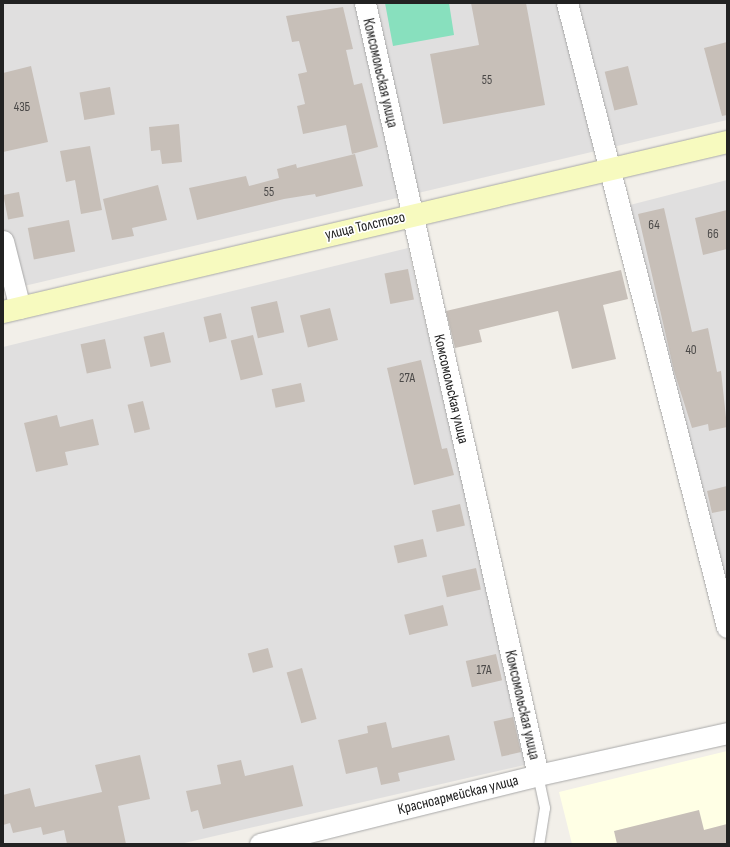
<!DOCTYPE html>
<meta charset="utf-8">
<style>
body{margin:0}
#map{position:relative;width:730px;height:847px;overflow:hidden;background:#f2efe9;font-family:"Sofia Sans Condensed",sans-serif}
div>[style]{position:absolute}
.residential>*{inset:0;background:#e0dfdf}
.education>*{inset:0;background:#ffffe5}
.pitch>*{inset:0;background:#88e0be}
.building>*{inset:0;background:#c7bfb8;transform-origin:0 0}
.roads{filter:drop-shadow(0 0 1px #a9a9a9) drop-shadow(0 0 1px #a9a9a9)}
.lane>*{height:10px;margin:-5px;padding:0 5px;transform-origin:5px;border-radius:5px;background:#fff}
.street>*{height:21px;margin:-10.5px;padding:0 10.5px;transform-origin:10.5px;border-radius:10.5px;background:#fff}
.secondary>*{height:22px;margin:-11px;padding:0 11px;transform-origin:11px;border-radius:11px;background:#f7fabf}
span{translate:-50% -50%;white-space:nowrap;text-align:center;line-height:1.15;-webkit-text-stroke:3.5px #fff;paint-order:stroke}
.number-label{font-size:13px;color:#4b4948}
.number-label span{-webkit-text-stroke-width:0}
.street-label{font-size:15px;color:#222}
.frame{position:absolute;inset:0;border:4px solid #222;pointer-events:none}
</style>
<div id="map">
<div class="residential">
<div style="clip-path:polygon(3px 3px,727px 3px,727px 120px,3px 291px)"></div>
<div style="clip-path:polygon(727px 180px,727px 586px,630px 205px)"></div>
<div style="clip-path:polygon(408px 248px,529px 764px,180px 844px,3px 844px,3px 347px)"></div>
</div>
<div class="education">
<div style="clip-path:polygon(727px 751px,727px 844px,572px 844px,559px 792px)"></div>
</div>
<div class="pitch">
<div style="clip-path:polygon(385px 3px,449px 3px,454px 35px,393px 46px)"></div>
</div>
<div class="building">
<div style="clip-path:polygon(471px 3px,526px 3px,545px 105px,443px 124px,430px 54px,479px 45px)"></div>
<div style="clip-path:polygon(343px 7px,353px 49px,346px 50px,354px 85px,362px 83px,378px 147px,352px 154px,346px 125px,303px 134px,297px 106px,305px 104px,298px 74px,307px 72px,299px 41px,292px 42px,286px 16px)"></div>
<div style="clip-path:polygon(727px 42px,727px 115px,722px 116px,704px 48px)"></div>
<div style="clip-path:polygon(31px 66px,48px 142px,3px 152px,3px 73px)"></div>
<div style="left:628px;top:66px;width:40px;height:24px;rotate:76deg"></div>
<div style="left:110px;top:87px;width:28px;height:31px;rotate:80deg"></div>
<div style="clip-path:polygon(179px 124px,182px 162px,162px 164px,160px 150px,151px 151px,149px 127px)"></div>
<div style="clip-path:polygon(90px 146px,102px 210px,81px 214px,75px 180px,66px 182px,60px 151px)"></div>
<div style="clip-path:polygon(355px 154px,363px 186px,316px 197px,315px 194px,284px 199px,197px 220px,189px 188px,246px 176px,249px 186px,279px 178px,277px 169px,296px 164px,297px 168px)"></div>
<div style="clip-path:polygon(158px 185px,167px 220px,132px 228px,134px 236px,112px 240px,103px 199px)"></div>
<div style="left:19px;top:192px;width:25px;height:16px;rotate:79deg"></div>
<div style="clip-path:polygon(664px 208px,692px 332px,708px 328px,717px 372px,721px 371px,727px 427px,709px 431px,708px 424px,692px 428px,674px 371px,638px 214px)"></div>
<div style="clip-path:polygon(727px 210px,727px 249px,703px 255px,695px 218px)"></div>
<div style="left:69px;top:220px;width:32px;height:42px;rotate:79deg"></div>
<div style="left:408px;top:269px;width:31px;height:24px;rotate:79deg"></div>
<div style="clip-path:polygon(621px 270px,628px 299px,603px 305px,616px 359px,572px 369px,558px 311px,479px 330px,482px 342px,455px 348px,446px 311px)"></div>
<div style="left:277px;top:301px;width:32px;height:27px;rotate:77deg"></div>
<div style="left:330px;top:308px;width:33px;height:31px;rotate:76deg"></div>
<div style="left:221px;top:313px;width:26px;height:18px;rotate:77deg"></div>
<div style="left:164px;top:332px;width:31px;height:21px;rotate:77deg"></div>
<div style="left:253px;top:335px;width:41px;height:23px;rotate:76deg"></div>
<div style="left:105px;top:339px;width:30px;height:25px;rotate:78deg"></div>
<div style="clip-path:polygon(421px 360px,442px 449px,447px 448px,454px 475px,414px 485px,387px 368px)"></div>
<div style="left:301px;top:383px;width:19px;height:30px;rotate:78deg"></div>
<div style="left:143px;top:401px;width:29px;height:16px;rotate:76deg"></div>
<div style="clip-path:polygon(57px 415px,60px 427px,93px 419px,99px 445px,65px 452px,68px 465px,36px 472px,24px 423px)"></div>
<div style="clip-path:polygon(727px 486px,727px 510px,712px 513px,707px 491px)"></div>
<div style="left:460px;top:504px;width:22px;height:29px;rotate:77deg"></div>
<div style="left:423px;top:539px;width:18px;height:30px;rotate:77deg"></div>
<div style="left:476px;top:568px;width:22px;height:35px;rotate:77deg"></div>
<div style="left:443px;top:605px;width:21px;height:40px;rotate:76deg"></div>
<div style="left:268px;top:648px;width:20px;height:21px;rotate:75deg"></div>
<div style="left:496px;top:654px;width:27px;height:31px;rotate:77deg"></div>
<div style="left:302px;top:668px;width:53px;height:16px;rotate:74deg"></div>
<div style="left:513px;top:717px;width:36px;height:20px;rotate:77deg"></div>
<div style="clip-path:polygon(386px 722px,392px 748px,449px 735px,455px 760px,398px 773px,400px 781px,381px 785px,377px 767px,346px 774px,338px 740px,368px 733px,367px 726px)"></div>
<div style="clip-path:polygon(140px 755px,150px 799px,118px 806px,126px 844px,67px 844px,64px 830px,43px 835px,41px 827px,13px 833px,10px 823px,3px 825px,3px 795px,30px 788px,35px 807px,102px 792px,95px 765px)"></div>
<div style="clip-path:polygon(241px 760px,245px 776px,293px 765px,303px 806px,203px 829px,198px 810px,191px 812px,186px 791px,221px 784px,217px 765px)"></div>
<div style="clip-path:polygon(699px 810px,704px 830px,727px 824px,727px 844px,617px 844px,614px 831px)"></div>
</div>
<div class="roads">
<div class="lane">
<div style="left:538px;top:775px;width:34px;rotate:78deg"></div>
<div style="left:545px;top:808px;width:36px;rotate:99deg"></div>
</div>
<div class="street">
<div style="left:365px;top:3px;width:791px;rotate:77.37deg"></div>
<div style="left:567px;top:3px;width:644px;rotate:75.62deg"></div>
<div style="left:3px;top:241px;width:69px;rotate:75.8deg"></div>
<div style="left:260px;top:844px;width:286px;rotate:-13.9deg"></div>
<div style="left:538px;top:775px;width:194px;rotate:-12.5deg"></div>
</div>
<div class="secondary">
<div style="left:3px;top:312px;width:744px;rotate:-13.21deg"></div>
</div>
</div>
<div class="number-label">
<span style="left:487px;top:80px">55</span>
<span style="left:22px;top:107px">43Б</span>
<span style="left:269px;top:192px">55</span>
<span style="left:654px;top:225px">64</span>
<span style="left:713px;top:234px">66</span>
<span style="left:691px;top:350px">40</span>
<span style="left:407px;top:378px">27А</span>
<span style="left:484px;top:670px">17А</span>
</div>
<div class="street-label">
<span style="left:380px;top:73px;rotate:77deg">Комсомольская улица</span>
<span style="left:365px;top:226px;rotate:-13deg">улица Толстого</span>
<span style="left:451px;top:389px;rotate:77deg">Комсомольская улица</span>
<span style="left:522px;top:705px;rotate:77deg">Комсомольская улица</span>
<span style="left:458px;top:795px;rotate:-14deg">Красноармейская улица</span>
</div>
<div class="frame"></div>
</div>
